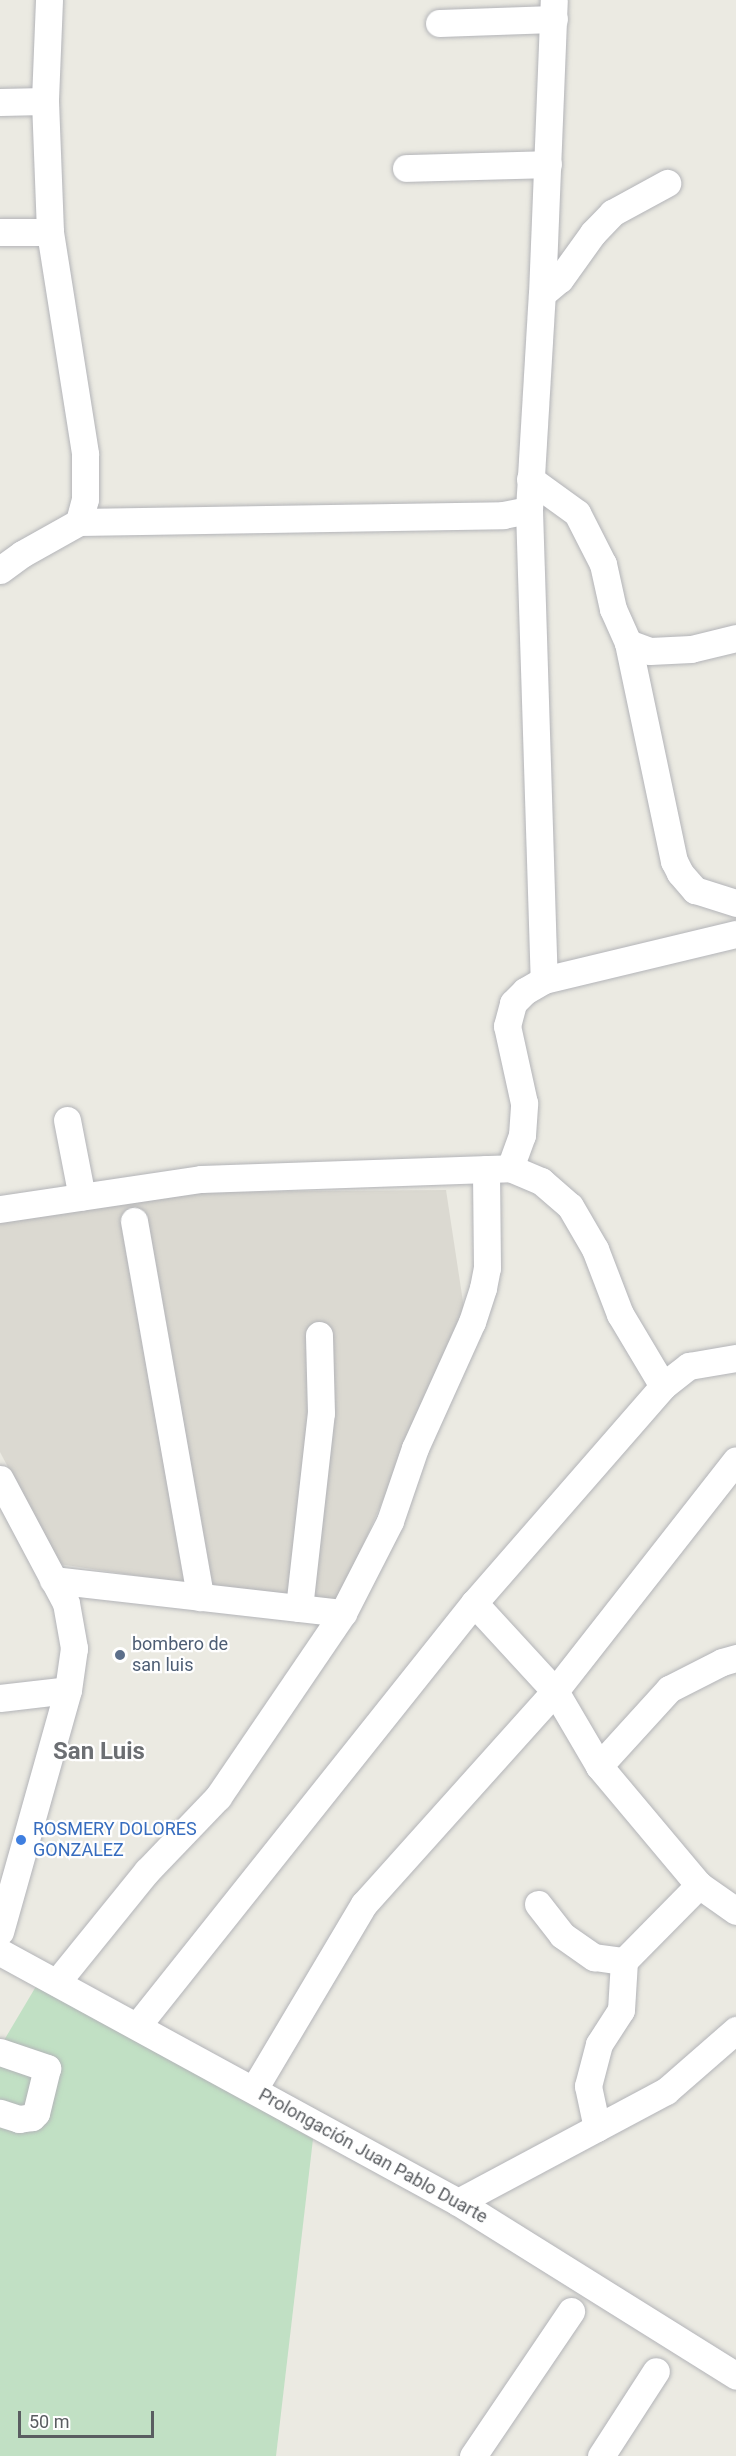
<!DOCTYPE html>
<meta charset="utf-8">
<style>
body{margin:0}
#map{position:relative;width:736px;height:2456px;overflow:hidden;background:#ebeae2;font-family:Roboto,sans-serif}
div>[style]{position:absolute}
.education>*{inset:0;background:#dbd9d1}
.green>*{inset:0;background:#c1e0c4}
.roads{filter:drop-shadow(0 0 2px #b3b4b8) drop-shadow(0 0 2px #b3b4b8)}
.minor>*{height:27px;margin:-13.5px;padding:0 13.5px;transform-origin:13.5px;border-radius:13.5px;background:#fff}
.dots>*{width:16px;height:16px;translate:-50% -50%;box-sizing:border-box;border:3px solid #fff;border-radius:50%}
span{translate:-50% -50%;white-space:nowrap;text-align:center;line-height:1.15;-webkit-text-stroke:4.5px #fff;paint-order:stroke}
.service-label{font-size:18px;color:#4e5e75}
.left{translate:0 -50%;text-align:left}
.shop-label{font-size:18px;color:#366cbe}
.street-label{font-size:18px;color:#5a5d61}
.district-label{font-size:24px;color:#6c6f73;font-weight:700}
.scale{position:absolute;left:18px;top:2411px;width:136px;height:27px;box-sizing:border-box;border:3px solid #5a5d61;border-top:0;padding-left:8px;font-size:18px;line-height:21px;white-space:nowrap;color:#5a5d61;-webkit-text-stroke:4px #fff;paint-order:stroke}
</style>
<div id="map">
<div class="education">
<div style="clip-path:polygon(446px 1190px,465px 1315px,336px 1606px,59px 1564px,0 1452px,0 1220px,196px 1192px)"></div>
</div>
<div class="green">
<div style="clip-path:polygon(38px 1983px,313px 2139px,276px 2456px,0 2456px,0 2047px)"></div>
</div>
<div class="roads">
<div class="minor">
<div style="left:49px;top:0;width:101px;rotate:92.3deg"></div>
<div style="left:45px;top:101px;width:131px;rotate:87.8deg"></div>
<div style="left:50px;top:232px;width:225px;rotate:81deg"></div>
<div style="left:85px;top:454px;width:45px;rotate:90deg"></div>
<div style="left:85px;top:499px;width:24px;rotate:105deg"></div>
<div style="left:439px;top:23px;width:115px;rotate:-2deg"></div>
<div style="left:0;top:102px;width:45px;rotate:-1.3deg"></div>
<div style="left:406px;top:168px;width:142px;rotate:-1.6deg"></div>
<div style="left:0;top:232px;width:50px"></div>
<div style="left:542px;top:294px;width:23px;rotate:-40deg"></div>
<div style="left:560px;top:279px;width:57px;rotate:-54.3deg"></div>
<div style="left:593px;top:233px;width:28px;rotate:-46deg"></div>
<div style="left:612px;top:213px;width:63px;rotate:-28.6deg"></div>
<div style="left:530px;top:479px;width:58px;rotate:35.9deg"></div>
<div style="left:577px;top:513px;width:57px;rotate:63deg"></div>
<div style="left:603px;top:564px;width:46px;rotate:77.5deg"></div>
<div style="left:613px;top:609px;width:37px;rotate:66deg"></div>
<div style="left:628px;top:643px;width:23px;rotate:20deg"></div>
<div style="left:650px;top:651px;width:41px;rotate:-2.8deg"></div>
<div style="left:691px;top:649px;width:46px;rotate:-13.7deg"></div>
<div style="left:529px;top:510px;width:470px;rotate:88.2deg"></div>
<div style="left:0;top:570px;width:27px;rotate:-36deg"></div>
<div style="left:22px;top:554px;width:65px;rotate:-29.3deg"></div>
<div style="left:79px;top:522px;width:424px;rotate:-0.9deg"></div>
<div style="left:503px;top:515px;width:26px;rotate:-11deg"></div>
<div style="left:529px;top:510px;width:216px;rotate:-86.6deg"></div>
<div style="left:542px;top:294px;width:294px;rotate:-87.7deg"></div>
<div style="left:628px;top:643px;width:223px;rotate:78.1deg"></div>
<div style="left:674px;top:861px;width:13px;rotate:63deg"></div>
<div style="left:680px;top:873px;width:23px;rotate:49deg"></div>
<div style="left:695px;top:890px;width:43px;rotate:17.6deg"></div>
<div style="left:67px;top:1120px;width:78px;rotate:79deg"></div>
<div style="left:510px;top:1168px;width:35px;rotate:-70deg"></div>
<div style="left:522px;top:1135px;width:32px;rotate:-86deg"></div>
<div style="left:524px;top:1103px;width:79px;rotate:-102.4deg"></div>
<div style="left:507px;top:1026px;width:24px;rotate:-75deg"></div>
<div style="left:513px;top:1003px;width:17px;rotate:-45deg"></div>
<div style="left:525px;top:991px;width:22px;rotate:-30deg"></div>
<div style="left:544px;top:980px;width:197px;rotate:-13.5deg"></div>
<div style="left:0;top:1209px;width:203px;rotate:-8.5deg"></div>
<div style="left:201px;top:1179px;width:309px;rotate:-2deg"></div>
<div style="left:510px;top:1168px;width:34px;rotate:23deg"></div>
<div style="left:541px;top:1181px;width:38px;rotate:41deg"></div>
<div style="left:570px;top:1206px;width:50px;rotate:59.8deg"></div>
<div style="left:595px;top:1249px;width:70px;rotate:69deg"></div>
<div style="left:620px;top:1314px;width:84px;rotate:59.2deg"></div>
<div style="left:134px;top:1221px;width:382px;rotate:80deg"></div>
<div style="left:0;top:1479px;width:140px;rotate:62deg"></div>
<div style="left:66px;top:1603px;width:46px;rotate:79.9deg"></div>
<div style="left:74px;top:1648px;width:42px;rotate:98.1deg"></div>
<div style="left:68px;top:1690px;width:251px;rotate:105.7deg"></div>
<div style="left:53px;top:1580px;width:292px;rotate:6.5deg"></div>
<div style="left:474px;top:1603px;width:120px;rotate:47.4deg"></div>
<div style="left:555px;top:1691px;width:87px;rotate:59.6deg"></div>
<div style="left:599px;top:1766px;width:155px;rotate:50deg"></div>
<div style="left:699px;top:1885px;width:45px;rotate:35.1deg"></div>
<div style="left:299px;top:1608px;width:196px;rotate:-83.6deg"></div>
<div style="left:321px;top:1413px;width:78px;rotate:-91.5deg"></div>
<div style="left:0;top:1698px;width:68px;rotate:-6.7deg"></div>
<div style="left:599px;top:1766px;width:104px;rotate:-47.7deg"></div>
<div style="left:669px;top:1689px;width:59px;rotate:-27deg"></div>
<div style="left:722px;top:1662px;width:15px;rotate:-16deg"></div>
<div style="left:538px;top:1904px;width:39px;rotate:52deg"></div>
<div style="left:562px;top:1935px;width:39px;rotate:35deg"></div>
<div style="left:594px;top:1957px;width:30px;rotate:8deg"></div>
<div style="left:0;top:1952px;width:522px;rotate:28.63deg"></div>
<div style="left:458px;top:2202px;width:328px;rotate:32deg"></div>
<div style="left:57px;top:1982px;width:143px;rotate:-51deg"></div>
<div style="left:147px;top:1871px;width:103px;rotate:-46.2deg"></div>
<div style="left:218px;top:1797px;width:222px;rotate:-55.8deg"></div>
<div style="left:343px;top:1613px;width:103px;rotate:-62.9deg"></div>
<div style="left:390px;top:1521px;width:77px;rotate:-71.1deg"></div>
<div style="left:415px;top:1448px;width:138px;rotate:-65.7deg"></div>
<div style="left:472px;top:1322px;width:36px;rotate:-72deg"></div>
<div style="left:483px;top:1288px;width:20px;rotate:-79deg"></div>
<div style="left:487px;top:1268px;width:99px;rotate:-90.6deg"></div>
<div style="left:137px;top:2026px;width:541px;rotate:-51.46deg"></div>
<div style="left:474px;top:1603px;width:288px;rotate:-48.9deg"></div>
<div style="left:663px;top:1386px;width:33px;rotate:-38deg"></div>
<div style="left:689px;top:1366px;width:48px;rotate:-9.7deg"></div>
<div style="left:0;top:2052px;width:50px;rotate:18.8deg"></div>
<div style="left:47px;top:2068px;width:46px;rotate:103.7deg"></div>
<div style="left:36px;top:2113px;width:6px;rotate:135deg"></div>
<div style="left:32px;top:2117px;width:13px;rotate:171deg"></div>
<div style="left:19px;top:2119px;width:20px;rotate:-162deg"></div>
<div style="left:254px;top:2089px;width:215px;rotate:-59.3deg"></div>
<div style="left:364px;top:1904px;width:286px;rotate:-48.1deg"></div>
<div style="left:555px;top:1691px;width:293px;rotate:-51.9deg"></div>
<div style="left:597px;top:2128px;width:43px;rotate:-102.1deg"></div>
<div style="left:588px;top:2086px;width:43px;rotate:-75.3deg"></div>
<div style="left:599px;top:2044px;width:40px;rotate:-57.1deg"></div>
<div style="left:621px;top:2010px;width:49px;rotate:-86.5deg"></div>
<div style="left:624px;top:1961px;width:107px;rotate:-45.4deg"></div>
<div style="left:458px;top:2202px;width:236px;rotate:-28.1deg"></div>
<div style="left:666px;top:2091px;width:93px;rotate:-41.1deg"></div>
<div style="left:473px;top:2456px;width:175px;rotate:-55.9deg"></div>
<div style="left:601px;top:2456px;width:101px;rotate:-57.1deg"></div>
</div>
</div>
<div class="dots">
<div style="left:120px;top:1655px;background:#5c6f8a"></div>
<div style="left:21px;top:1840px;background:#3f7fe0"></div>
</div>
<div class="service-label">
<span class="left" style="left:132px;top:1655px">bombero de<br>san luis</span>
</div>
<div class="shop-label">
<span class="left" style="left:33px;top:1840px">ROSMERY DOLORES<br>GONZALEZ</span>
</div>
<div class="street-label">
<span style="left:373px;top:2156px;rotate:29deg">Prolongación Juan Pablo Duarte</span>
</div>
<div class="district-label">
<span style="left:99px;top:1752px">San Luis</span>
</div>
<div class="scale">50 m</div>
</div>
